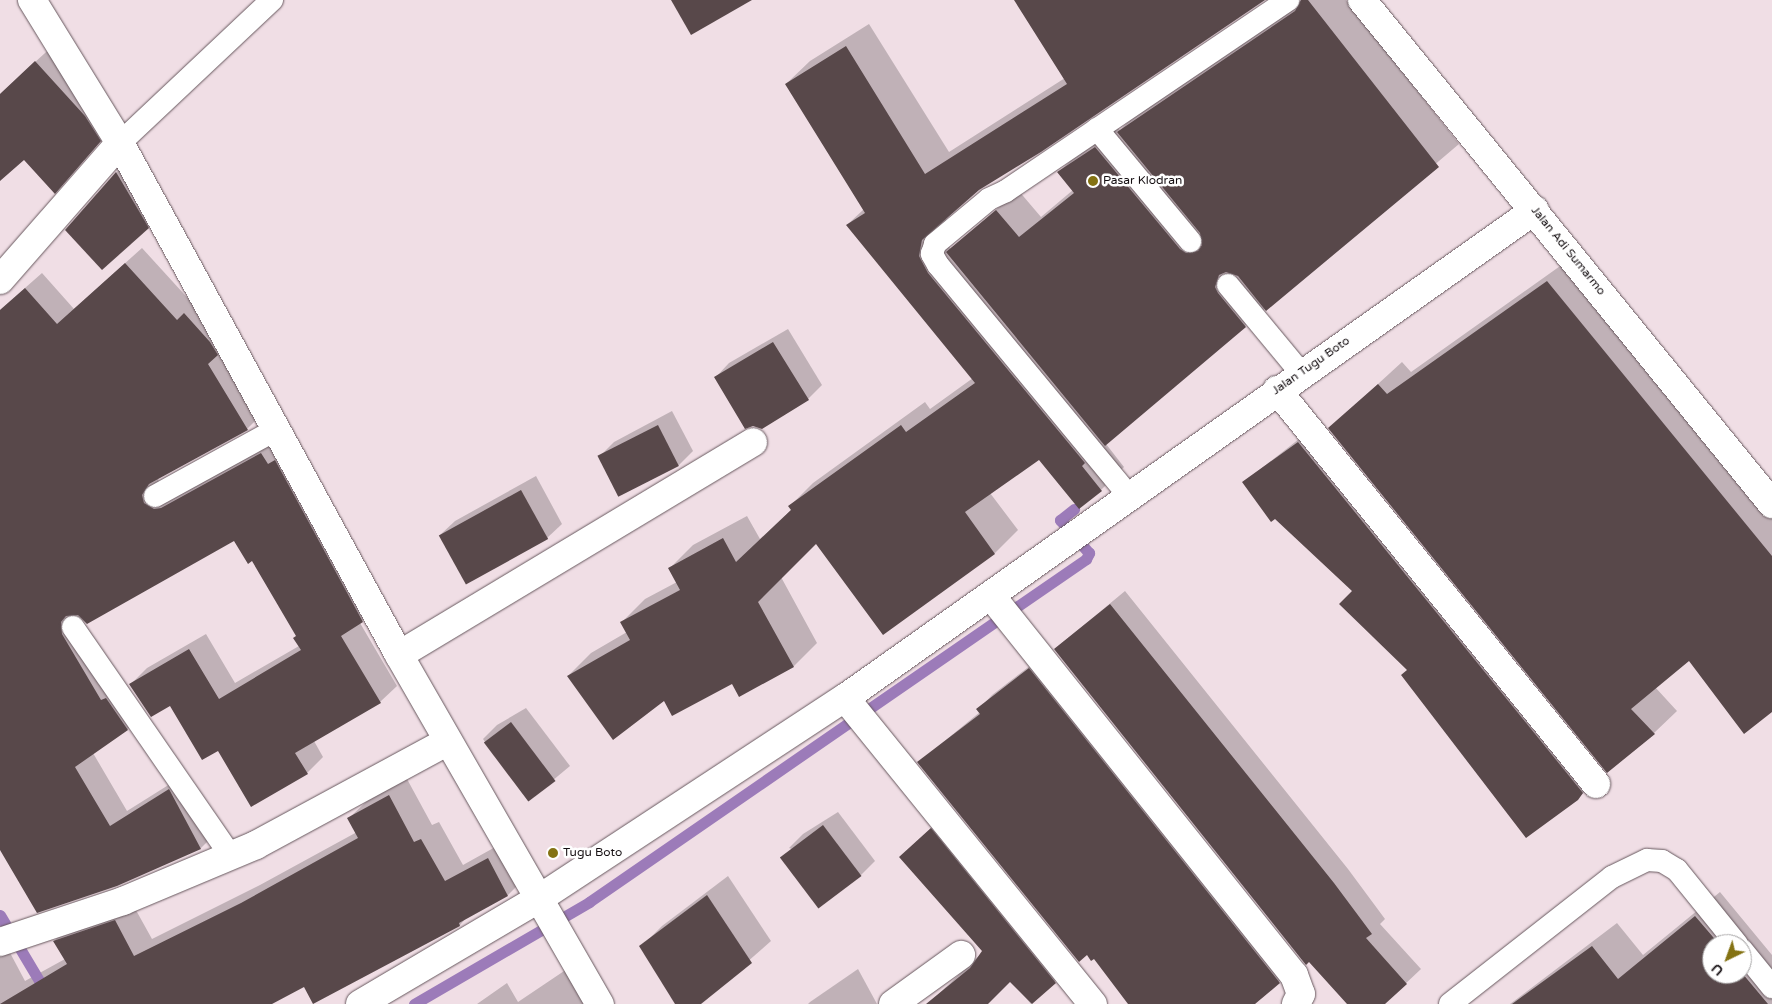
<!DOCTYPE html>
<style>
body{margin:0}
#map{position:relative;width:1772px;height:1004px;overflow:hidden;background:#f0dee5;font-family:"Varela Round",sans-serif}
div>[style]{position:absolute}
.shadow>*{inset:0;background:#0003}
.stream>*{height:11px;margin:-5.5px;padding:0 5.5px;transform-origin:5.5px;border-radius:5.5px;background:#9c7bb9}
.building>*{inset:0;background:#58484a;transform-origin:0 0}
.roads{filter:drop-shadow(0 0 1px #67585e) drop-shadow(0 0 1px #67585e)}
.lane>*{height:22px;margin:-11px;padding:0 11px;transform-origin:11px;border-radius:11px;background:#fff}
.street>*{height:28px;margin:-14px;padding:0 14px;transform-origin:14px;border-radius:14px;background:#fff}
.secondary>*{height:28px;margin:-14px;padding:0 14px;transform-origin:14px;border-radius:14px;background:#fff}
.dots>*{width:14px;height:14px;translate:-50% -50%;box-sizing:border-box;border:2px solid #fff;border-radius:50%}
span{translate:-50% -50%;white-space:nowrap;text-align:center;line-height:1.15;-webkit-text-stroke:5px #fff;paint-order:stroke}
.poi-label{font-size:12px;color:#150f12}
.left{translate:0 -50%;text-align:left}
.street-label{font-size:12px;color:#150f12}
.north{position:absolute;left:1702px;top:934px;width:50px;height:50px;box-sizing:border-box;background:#fff;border:1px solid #a19fa0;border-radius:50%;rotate:222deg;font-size:14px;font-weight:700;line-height:20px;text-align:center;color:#150f12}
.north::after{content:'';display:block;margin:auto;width:18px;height:22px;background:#847213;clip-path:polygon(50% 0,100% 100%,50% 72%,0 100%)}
</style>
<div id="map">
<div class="shadow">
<div style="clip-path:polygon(1016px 0,1263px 0,978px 189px,948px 214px,942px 231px,951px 250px,1018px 190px,1041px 217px,1073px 190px,1059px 172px,1080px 151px,1116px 126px,1120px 130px,1139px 111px,1302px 0,1346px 0,1459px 144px,1106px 444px,1124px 467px,1101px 490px,1039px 458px,990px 493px,1018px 530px,995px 553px,883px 634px,816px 542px,781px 577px,817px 643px,794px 666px,739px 695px,732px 682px,664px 699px,568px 676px,591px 653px,627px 632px,622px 622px,645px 599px,677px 582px,670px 568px,693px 545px,747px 516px,760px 539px,792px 509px,790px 506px,813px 483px,925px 402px,930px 409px,973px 378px,847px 225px,864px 209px,786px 84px,810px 61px,869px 24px,949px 152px,1065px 78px)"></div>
<div style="clip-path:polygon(56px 43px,119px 121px,55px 192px,24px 158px,0 180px,0 94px)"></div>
<div style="clip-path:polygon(130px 159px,162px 213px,148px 227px,116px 173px)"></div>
<div style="clip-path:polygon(142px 248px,194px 305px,263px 413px,247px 429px,158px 478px,160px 486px,278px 437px,379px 605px,360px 623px,397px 686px,380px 702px,314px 741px,323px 757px,307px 773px,218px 749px,171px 704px,130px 685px,147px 668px,206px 634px,235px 683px,299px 646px,297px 636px,252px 559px,235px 539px,76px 611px,144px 713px,128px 729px,93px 753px,127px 811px,186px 774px,217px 832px,201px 848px,117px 885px,0 838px,0 310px,42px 273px,74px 309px)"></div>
<div style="clip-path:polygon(1570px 259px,1772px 505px,1772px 711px,1689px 659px,1655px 687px,1677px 711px,1654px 733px,1330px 428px,1402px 362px,1411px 372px)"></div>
<div style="clip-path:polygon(788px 329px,822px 385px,808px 399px,715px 378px,729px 363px)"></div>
<div style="clip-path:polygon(672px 411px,693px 451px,679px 465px,621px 495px,600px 456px,614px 442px)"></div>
<div style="clip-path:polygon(1313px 428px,1592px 784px,1577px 799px,1408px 669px,1353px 591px,1244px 482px)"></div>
<div style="clip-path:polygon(536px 476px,562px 524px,547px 538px,467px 582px,440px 535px,455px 521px)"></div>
<div style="clip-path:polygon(1125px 591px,1348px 869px,1385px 919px,1380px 924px,1421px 969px,1384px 1004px,1348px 1004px,1055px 649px)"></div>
<div style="clip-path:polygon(1044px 655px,1294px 969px,1252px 1004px,1130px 1004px,1094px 957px,919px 762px,980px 712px,978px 710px,992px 695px)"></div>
<div style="clip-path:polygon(526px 708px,570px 766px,528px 801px,483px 739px,497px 725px)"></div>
<div style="clip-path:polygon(407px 779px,432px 825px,439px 822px,463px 865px,506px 841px,525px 878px,508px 895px,467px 917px,460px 925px,304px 985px,270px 1004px,0 1004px,0 951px,8px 949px,25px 981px,65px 959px,54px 941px,72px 923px,132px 903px,152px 939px,260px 885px,357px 832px,349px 818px,367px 801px)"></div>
<div style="clip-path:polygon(950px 810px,1074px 963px,1031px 1004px,1010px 980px,986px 1004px,928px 1004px,984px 951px,900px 857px)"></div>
<div style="clip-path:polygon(838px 812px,875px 861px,861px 875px,789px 848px,803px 834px)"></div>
<div style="clip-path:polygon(728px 876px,771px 941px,699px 1004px,676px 1004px,641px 947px,662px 926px)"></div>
<div style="clip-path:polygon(evenodd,1720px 892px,1772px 955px,1772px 1004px,1510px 1004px,1617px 923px,1643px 955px,1720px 892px,1712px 944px,1742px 944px,1742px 974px,1712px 974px,1712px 944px)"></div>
<div style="clip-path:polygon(573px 965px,592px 1004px,477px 1004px,507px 983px,518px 1002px)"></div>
<div style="clip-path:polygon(858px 969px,877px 1004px,808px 1004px,810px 1002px)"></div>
</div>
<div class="stream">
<div style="left:0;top:915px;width:104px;rotate:59.2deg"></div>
<div style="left:414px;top:1004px;width:203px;rotate:-30.2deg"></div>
<div style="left:589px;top:902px;width:604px;rotate:-34.61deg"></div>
<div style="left:1086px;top:559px;width:7px;rotate:-63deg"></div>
<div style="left:1089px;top:553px;width:44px;rotate:-131.3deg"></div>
<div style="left:1060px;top:520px;width:18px;rotate:-38deg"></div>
</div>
<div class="building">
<div style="clip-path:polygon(671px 0,752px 0,691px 35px)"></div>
<div style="clip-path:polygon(1014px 0,1265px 0,1041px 152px,979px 190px,922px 240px,919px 256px,928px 273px,1085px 463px,1082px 466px,1102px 491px,1079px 509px,1039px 460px,965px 512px,995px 554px,883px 635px,816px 544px,758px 602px,794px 667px,739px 697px,732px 684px,672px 716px,664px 701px,613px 740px,567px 676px,630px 640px,620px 622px,680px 590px,668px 568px,723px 538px,736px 562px,791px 510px,788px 506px,901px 425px,906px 432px,975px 383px,846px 225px,865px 213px,785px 84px,846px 46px,925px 174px,1067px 84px)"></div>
<div style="clip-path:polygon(1301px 0,1308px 0,1439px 167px,1266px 311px,1238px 276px,1226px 272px,1219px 275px,1215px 287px,1218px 293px,1246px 327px,1105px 446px,946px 252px,996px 210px,1019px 237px,1074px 193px,1057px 172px,1095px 147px,1180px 249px,1186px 253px,1198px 251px,1202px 245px,1200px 233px,1117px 132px,1295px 11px)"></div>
<div style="clip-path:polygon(35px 61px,85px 116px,101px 141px,55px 194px,24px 160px,0 181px,0 94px)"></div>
<div style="clip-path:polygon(116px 172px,149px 228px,102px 270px,65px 230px)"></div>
<div style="clip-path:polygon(125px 263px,177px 320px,184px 313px,210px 342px,218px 355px,208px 364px,248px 430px,149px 484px,142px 495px,144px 503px,154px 509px,161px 508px,261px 453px,268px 464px,275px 460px,363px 622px,341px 636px,381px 703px,295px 753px,308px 774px,251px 807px,218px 751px,202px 760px,170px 706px,151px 717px,129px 684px,189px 649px,219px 699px,301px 650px,293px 638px,296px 636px,252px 561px,248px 564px,234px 541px,87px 624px,78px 615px,66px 616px,61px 622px,62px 634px,101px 700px,106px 698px,128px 730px,75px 767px,110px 826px,169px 789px,201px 849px,117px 886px,37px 913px,0 850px,0 310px,25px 288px,57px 324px)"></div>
<div style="clip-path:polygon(1547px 281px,1772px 556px,1772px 712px,1744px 734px,1689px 661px,1631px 709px,1655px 734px,1607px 773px,1328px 428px,1378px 384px,1387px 394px)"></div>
<div style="clip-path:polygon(773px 342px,809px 400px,762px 429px,753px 426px,745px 429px,714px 377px)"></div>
<div style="left:658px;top:425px;width:46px;height:68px;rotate:63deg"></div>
<div style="clip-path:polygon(1298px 442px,1583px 793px,1578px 800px,1526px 838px,1401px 675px,1407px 670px,1339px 604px,1352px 591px,1275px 519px,1271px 522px,1242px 482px)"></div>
<div style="left:521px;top:490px;width:56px;height:94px;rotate:61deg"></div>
<div style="clip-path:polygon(1110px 604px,1334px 883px,1372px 934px,1366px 938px,1407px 984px,1385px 1004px,1347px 1004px,1309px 962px,1306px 965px,1054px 649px)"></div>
<div style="clip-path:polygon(1029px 668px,1280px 983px,1255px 1004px,1128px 1004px,1094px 959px,1091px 961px,1087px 955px,1079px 962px,917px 762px,980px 714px,976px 709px)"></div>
<div style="left:511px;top:722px;width:74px;height:34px;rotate:53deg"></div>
<div style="clip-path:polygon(389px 795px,414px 842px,421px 839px,445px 881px,488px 858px,508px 896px,459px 923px,460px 926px,313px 1004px,304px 987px,272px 1004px,0 1004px,67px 964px,53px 941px,115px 920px,134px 956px,241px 903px,358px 838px,347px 818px)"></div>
<div style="left:823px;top:825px;width:64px;height:54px;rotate:53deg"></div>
<div style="clip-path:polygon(931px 828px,1056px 983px,1032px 1004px,1010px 982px,988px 1004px,926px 1004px,970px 968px,982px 951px,899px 857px)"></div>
<div style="clip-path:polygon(707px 895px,752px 963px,701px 1004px,675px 1004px,639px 946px)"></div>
<div style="clip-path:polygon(1695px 916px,1719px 944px,1712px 944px,1712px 974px,1742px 973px,1768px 1004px,1512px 1004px,1592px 946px,1618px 979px)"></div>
</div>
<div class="roads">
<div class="lane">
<div style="left:1097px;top:129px;width:146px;rotate:50.3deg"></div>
<div style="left:120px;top:143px;width:209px;rotate:-43.3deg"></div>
<div style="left:1228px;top:285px;width:114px;rotate:50.3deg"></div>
<div style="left:155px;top:496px;width:139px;rotate:-28.8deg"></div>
<div style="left:1130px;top:497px;width:301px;rotate:-129.6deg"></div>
<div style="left:938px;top:265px;width:13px;rotate:-119deg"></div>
<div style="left:932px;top:254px;width:10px;rotate:-73deg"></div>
<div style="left:935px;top:244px;width:70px;rotate:-39.8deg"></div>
<div style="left:989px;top:199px;width:19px;rotate:-25deg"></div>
<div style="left:1006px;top:191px;width:341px;rotate:-34.1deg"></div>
<div style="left:73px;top:627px;width:278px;rotate:55.4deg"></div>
<div style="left:1742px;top:950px;width:48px;rotate:51deg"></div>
<div style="left:1450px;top:1004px;width:206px;rotate:-38.1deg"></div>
<div style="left:1612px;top:877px;width:39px;rotate:-26deg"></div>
<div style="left:1647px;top:860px;width:15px;rotate:4deg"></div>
<div style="left:1662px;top:861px;width:17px;rotate:31deg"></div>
<div style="left:1677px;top:870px;width:95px;rotate:51deg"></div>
</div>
<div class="street">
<div style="left:32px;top:0;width:168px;rotate:58.4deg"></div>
<div style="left:120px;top:143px;width:583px;rotate:61.41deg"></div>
<div style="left:399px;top:655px;width:403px;rotate:60.1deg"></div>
<div style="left:0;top:280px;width:182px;rotate:-48.8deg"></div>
<div style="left:1277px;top:390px;width:507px;rotate:51deg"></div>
<div style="left:992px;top:597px;width:484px;rotate:51.4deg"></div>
<div style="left:1294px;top:975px;width:20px;rotate:70deg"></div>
<div style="left:1301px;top:994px;width:11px;rotate:117deg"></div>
<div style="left:399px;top:655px;width:413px;rotate:-31deg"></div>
<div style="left:845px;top:698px;width:394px;rotate:51deg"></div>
<div style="left:0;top:942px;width:130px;rotate:-18.4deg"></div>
<div style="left:123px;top:901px;width:144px;rotate:-22.8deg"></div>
<div style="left:256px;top:845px;width:218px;rotate:-28.4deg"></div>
<div style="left:893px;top:1004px;width:84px;rotate:-35.8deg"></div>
</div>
<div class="secondary">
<div style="left:1362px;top:0;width:650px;rotate:50.87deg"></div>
<div style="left:360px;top:1004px;width:209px;rotate:-30.5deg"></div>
<div style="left:540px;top:898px;width:365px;rotate:-33.3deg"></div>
<div style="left:845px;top:698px;width:845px;rotate:-35.27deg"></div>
</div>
</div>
<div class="dots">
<div style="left:1093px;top:181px;background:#847213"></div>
<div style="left:553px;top:853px;background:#847213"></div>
</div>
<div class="poi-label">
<span class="left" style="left:1103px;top:181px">Pasar Klodran</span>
<span class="left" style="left:563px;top:853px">Tugu Boto</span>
</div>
<div class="street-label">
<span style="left:1568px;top:251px;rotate:51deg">Jalan Adi Sumarmo</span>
<span style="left:1311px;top:366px;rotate:-35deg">Jalan Tugu Boto</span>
</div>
<div class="north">U</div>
</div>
